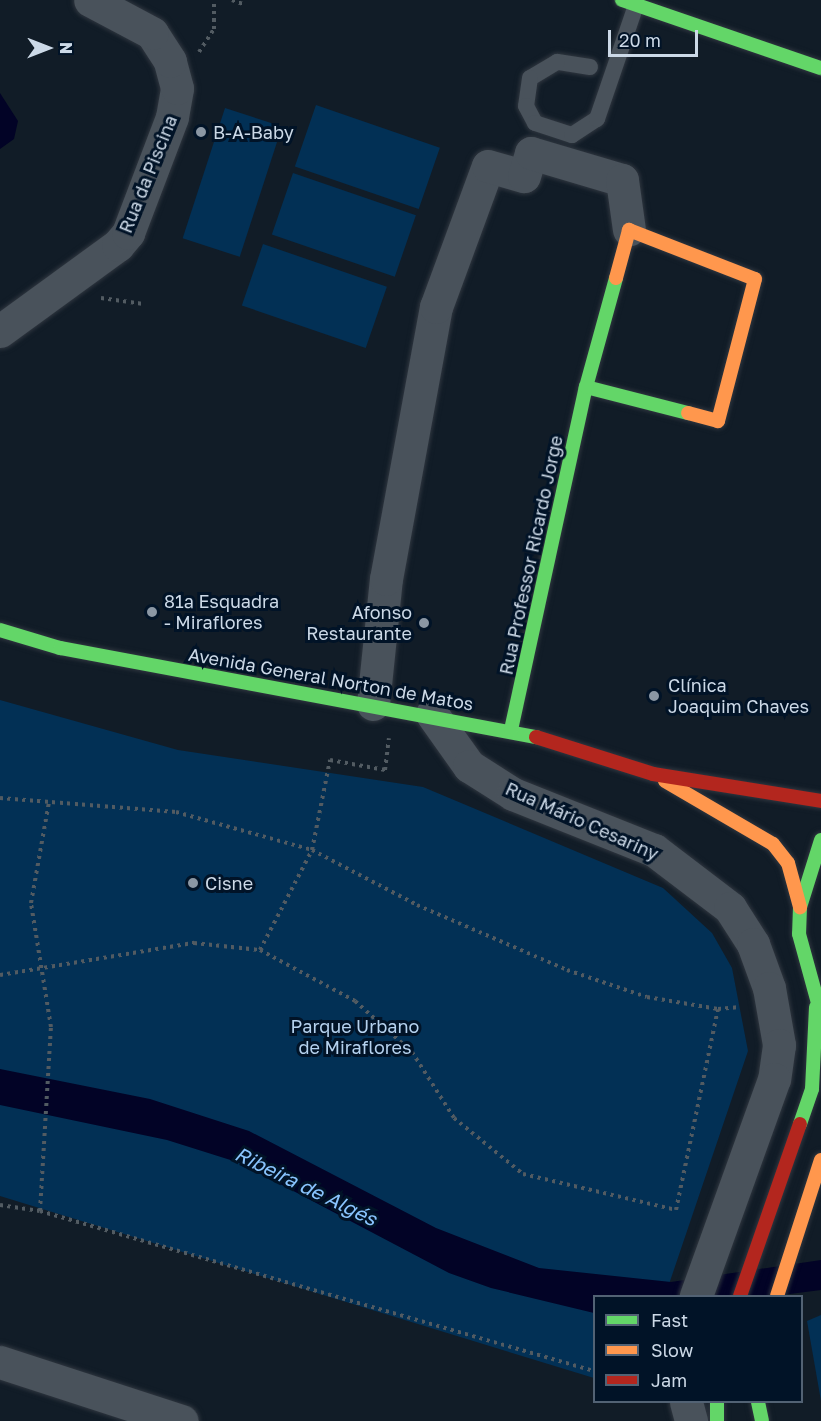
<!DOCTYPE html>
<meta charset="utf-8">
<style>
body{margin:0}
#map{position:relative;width:821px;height:1421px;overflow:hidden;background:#111c27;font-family:"Golos Text",sans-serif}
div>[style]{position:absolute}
.green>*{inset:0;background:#023055;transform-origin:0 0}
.water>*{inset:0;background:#020326}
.path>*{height:4px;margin-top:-2px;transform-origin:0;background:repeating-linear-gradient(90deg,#525b62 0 3px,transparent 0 7.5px)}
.roads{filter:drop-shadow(0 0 2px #2f363f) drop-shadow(0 0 2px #2f363f)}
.lane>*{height:16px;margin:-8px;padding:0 8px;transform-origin:8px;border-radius:8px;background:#49525b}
.street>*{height:33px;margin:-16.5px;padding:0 16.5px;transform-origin:16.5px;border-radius:16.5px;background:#49525b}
.fast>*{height:14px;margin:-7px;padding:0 7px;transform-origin:7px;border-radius:7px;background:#63d668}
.slow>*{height:14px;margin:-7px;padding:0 7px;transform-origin:7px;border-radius:7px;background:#ff974d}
.jam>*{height:14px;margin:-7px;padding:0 7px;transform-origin:7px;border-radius:7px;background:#b3261e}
.dots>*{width:16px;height:16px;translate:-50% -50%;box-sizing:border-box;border:3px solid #011327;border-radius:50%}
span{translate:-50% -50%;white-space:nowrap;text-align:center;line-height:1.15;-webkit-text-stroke:6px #011327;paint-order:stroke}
.poi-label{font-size:18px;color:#ccd9e7}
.left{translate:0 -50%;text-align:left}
.right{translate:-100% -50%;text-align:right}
.street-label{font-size:18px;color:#ccd9e7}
.park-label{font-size:18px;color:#b5d2ef}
.water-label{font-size:20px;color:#89c4fe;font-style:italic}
.legend{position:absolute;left:593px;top:1295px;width:210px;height:108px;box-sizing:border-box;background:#011327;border:2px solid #526274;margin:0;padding:8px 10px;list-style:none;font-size:18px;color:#ccd9e7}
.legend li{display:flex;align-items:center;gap:12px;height:30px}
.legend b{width:30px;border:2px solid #526274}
.north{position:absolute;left:18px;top:18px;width:60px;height:60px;-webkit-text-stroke:4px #011327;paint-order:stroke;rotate:90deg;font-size:16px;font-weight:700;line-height:24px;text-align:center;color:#ccd9e7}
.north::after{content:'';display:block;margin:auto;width:21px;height:27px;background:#ccd9e7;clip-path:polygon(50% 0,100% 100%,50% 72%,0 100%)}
.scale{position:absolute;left:608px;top:30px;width:90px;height:27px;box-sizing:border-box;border:3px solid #ccd9e7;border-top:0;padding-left:8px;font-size:18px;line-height:21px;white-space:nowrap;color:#ccd9e7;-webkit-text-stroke:4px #011327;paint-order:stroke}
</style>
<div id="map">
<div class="green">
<div style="left:316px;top:105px;width:131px;height:65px;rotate:19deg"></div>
<div style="left:225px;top:108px;width:60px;height:137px;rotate:18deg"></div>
<div style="left:293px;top:173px;width:130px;height:65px;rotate:19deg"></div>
<div style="left:263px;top:244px;width:131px;height:65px;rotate:19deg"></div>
<div style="clip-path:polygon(0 700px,178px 750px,423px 787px,663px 888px,712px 933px,732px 968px,748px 1051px,665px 1296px,594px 1296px,594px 1378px,0 1196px)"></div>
<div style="clip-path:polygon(821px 1315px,821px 1401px,807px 1321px)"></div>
</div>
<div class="water">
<div style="clip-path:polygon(0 93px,18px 121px,14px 139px,0 149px)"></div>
<div style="clip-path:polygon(0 1069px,150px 1099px,249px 1131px,436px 1228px,539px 1268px,671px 1282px,821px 1260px,821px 1290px,774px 1296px,594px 1296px,594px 1313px,491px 1288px,449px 1273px,240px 1163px,167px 1140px,0 1105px)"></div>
</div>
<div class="path">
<div style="left:232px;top:0;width:12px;rotate:20deg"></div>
<div style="left:199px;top:52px;width:27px;rotate:-57deg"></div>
<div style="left:214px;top:29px;width:29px;rotate:-90deg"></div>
<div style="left:101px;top:298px;width:43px;rotate:7.9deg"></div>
<div style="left:0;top:798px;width:177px;rotate:4.5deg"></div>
<div style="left:176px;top:812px;width:141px;rotate:15.6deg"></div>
<div style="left:312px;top:850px;width:119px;rotate:27.6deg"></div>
<div style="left:417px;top:905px;width:163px;rotate:23.4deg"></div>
<div style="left:567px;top:970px;width:84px;rotate:18.6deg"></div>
<div style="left:647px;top:997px;width:72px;rotate:9.6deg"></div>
<div style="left:718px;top:1009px;width:22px;rotate:-5deg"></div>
<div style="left:260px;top:950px;width:113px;rotate:-62.5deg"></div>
<div style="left:312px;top:850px;width:92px;rotate:-78.7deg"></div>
<div style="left:330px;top:760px;width:56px;rotate:10.3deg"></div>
<div style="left:385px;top:770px;width:32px;rotate:-83deg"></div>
<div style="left:0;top:975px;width:197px;rotate:-9.4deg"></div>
<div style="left:194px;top:943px;width:66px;rotate:6.1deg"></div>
<div style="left:260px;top:950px;width:108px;rotate:28.2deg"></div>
<div style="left:355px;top:1001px;width:76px;rotate:41.8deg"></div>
<div style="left:412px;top:1052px;width:78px;rotate:57.5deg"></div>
<div style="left:454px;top:1118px;width:89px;rotate:39.1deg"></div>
<div style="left:523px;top:1174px;width:157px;rotate:13.2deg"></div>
<div style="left:676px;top:1210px;width:205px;rotate:-78.2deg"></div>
<div style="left:0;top:1205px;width:40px;rotate:8.5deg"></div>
<div style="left:40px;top:1211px;width:577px;rotate:16.11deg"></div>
<div style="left:40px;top:1211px;width:184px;rotate:-86.6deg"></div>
<div style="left:51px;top:1027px;width:126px;rotate:-99.2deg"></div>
<div style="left:31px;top:903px;width:103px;rotate:-79.9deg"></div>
</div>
<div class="roads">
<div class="lane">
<div style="left:590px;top:67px;width:33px;rotate:-171deg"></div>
<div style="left:557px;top:62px;width:31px;rotate:149deg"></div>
<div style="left:530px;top:78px;width:28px;rotate:98deg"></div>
<div style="left:526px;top:106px;width:19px;rotate:62deg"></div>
<div style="left:535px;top:123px;width:39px;rotate:18deg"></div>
<div style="left:572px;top:135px;width:30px;rotate:-33deg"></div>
<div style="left:597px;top:119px;width:120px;rotate:-71.1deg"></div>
</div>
<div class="street">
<div style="left:0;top:331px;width:146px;rotate:-36.1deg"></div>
<div style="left:118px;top:245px;width:16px;rotate:-50deg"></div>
<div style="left:128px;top:233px;width:124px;rotate:-69.2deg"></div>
<div style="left:172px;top:117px;width:29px;rotate:-80deg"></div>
<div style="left:177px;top:88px;width:28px;rotate:-105deg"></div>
<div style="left:170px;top:61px;width:33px;rotate:-123deg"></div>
<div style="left:152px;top:33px;width:70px;rotate:-152deg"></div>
<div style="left:373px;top:704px;width:126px;rotate:-84.1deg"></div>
<div style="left:386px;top:579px;width:277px;rotate:-79.6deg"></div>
<div style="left:436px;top:307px;width:150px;rotate:-69.8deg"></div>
<div style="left:488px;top:166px;width:37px;rotate:16deg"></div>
<div style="left:524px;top:176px;width:24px;rotate:-73deg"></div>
<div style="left:531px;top:153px;width:95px;rotate:16.5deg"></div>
<div style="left:622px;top:180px;width:50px;rotate:82deg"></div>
<div style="left:432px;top:714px;width:64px;rotate:54.6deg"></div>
<div style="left:469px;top:766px;width:52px;rotate:32.5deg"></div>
<div style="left:513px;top:794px;width:152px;rotate:21.7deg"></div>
<div style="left:654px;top:850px;width:96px;rotate:37.3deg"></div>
<div style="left:730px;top:908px;width:43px;rotate:57.4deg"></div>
<div style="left:753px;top:944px;width:47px;rotate:70deg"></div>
<div style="left:769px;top:988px;width:58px;rotate:80deg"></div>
<div style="left:779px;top:1045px;width:34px;rotate:98deg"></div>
<div style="left:774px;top:1079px;width:231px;rotate:109.8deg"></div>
<div style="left:0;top:1362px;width:191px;rotate:18deg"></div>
<div style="left:686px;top:1402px;width:20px;rotate:75deg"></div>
</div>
<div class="fast">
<div style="left:622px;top:0;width:210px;rotate:18.9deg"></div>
<div style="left:586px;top:387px;width:105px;rotate:14.3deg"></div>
<div style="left:0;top:630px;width:63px;rotate:16.7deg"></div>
<div style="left:60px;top:648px;width:484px;rotate:10.6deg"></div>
<div style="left:511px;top:730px;width:351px;rotate:-77.7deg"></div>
<div style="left:586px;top:387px;width:113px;rotate:-74.6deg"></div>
<div style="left:821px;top:840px;width:70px;rotate:107.4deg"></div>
<div style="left:800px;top:907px;width:27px;rotate:92deg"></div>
<div style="left:799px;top:934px;width:83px;rotate:74.6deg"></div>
<div style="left:800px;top:1124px;width:37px;rotate:-71deg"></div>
<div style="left:812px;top:1089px;width:82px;rotate:-87.2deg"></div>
<div style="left:717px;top:1402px;width:19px;rotate:90deg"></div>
<div style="left:758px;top:1402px;width:19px;rotate:78deg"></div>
</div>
<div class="slow">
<div style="left:616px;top:278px;width:50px;rotate:-74.8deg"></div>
<div style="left:629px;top:230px;width:135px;rotate:21.3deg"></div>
<div style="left:755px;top:279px;width:147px;rotate:104.6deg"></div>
<div style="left:718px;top:421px;width:31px;rotate:-165deg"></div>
<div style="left:665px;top:781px;width:125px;rotate:30.3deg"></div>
<div style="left:773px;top:844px;width:24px;rotate:52deg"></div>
<div style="left:788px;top:863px;width:46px;rotate:74.7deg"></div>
<div style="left:777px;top:1296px;width:143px;rotate:-72.1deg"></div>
</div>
<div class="jam">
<div style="left:536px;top:737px;width:123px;rotate:17.5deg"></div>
<div style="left:653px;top:774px;width:170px;rotate:9.1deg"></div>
<div style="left:740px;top:1296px;width:182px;rotate:-70.8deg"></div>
</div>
</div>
<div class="dots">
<div style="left:201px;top:132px;background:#8b97a4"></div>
<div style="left:152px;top:612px;background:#8b97a4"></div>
<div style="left:424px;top:623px;background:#8b97a4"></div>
<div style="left:654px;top:696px;background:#8b97a4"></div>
<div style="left:193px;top:883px;background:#8b97a4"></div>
</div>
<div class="poi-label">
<span class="left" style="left:213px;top:132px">B-A-Baby</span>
<span class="left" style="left:164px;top:612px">81ª Esquadra<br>- Miraflores</span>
<span class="right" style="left:412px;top:623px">Afonso<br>Restaurante</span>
<span class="left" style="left:668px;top:696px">Clínica<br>Joaquim Chaves</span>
<span class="left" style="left:205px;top:883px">Cisne</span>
</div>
<div class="street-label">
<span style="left:148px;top:174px;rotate:-68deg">Rua da Piscina</span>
<span style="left:531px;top:555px;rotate:-78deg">Rua Professor Ricardo Jorge</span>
<span style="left:331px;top:679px;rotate:10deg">Avenida General Norton de Matos</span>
<span style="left:582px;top:821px;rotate:24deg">Rua Mário Cesariny</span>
</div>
<div class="park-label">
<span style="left:355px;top:1037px">Parque Urbano<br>de Miraflores</span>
</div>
<div class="water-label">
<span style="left:306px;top:1186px;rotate:26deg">Ribeira de Algés</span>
</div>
<ul class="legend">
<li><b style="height:8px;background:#63d668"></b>Fast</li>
<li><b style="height:8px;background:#ff974d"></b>Slow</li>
<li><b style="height:8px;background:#b3261e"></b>Jam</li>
</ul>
<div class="north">N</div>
<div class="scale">20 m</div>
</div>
